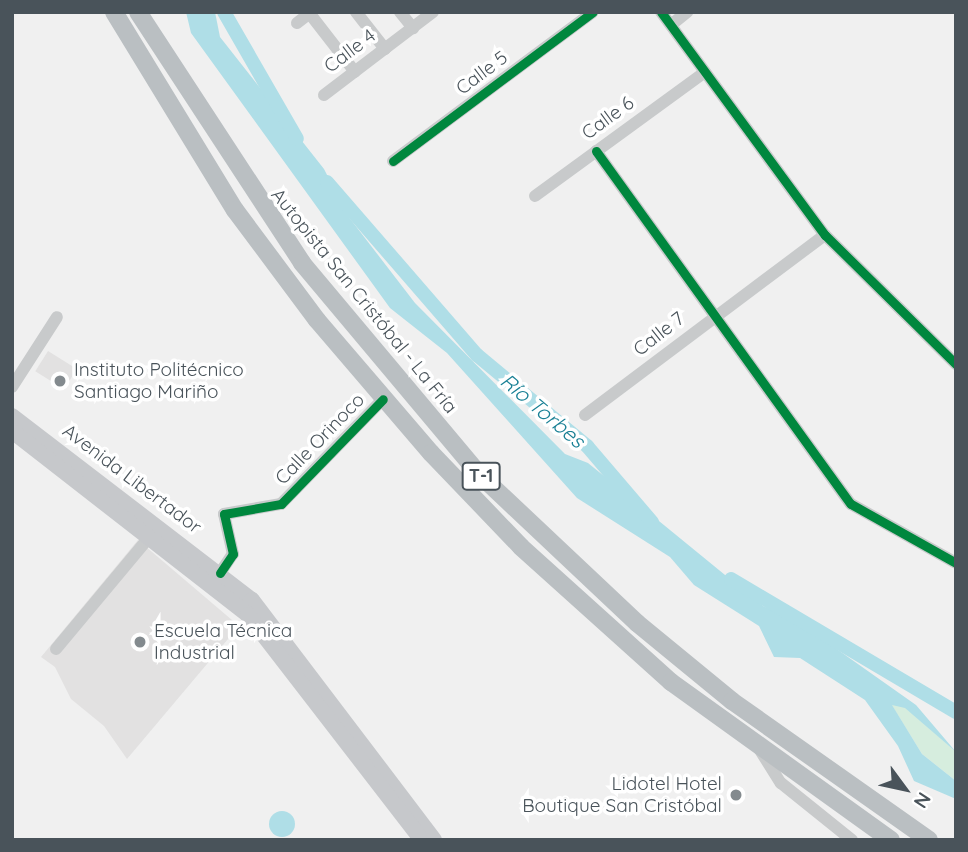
<!DOCTYPE html>
<meta charset="utf-8">
<style>
body{margin:0}
#map{position:relative;width:968px;height:852px;overflow:hidden;background:#f0f0f0;font-family:Quicksand,sans-serif}
div>[style]{position:absolute}
.education>*{inset:0;background:#e2e1e1;transform-origin:0 0}
.green>*{inset:0;background:#d6edde}
.water>*{inset:0;background:#afdee7}
.round{border-radius:50%}
.river>*{height:14px;margin:-7px;padding:0 7px;transform-origin:7px;border-radius:7px;background:#afdee7}
.minor>*{height:12px;margin:-6px;padding:0 6px;transform-origin:6px;border-radius:6px;background:#c8cacb}
.major>*{height:16px;margin:-8px;padding:0 8px;transform-origin:8px;border-radius:8px;background:#c6c8cb}
.highway>*{height:18px;margin:-9px;padding:0 9px;transform-origin:9px;border-radius:9px;background:#babfc2}
.cycleway>*{height:9px;margin:-4.5px;padding:0 4.5px;transform-origin:4.5px;border-radius:4.5px;background:#00873e}
.dots>*{width:19px;height:19px;translate:-50% -50%;box-sizing:border-box;border:4px solid #fff;border-radius:50%}
span{translate:-50% -50%;white-space:nowrap;text-align:center;line-height:1.15;-webkit-text-stroke:7px #fff;paint-order:stroke}
.shield-label span{padding:2px 5px;background:#fff;border:2px solid;border-radius:5px;-webkit-text-stroke-width:0}
.shield-label{font-size:18px;color:#49535a;font-weight:700}
.street-label{font-size:19px;color:#49535a}
.poi-label{font-size:19px;color:#49535a}
.left{translate:0 -50%;text-align:left}
.right{translate:-100% -50%;text-align:right}
.water-label{font-size:21px;color:#1a8095;font-style:italic}
.frame{position:absolute;inset:0;border:14px solid #49535a;pointer-events:none}
.north{position:absolute;left:870px;top:754px;width:70px;height:70px;-webkit-text-stroke:5px #fff;paint-order:stroke;rotate:123deg;font-size:19px;font-weight:700;line-height:28px;text-align:center;color:#49535a}
.north::after{content:'';display:block;margin:auto;width:24px;height:32px;background:#49535a;clip-path:polygon(50% 0,100% 100%,50% 72%,0 100%)}
</style>
<div id="map">
<div class="education">
<div style="left:48px;top:351px;width:34px;height:24px;rotate:32deg"></div>
<div style="clip-path:polygon(138px 540px,239px 626px,127px 759px,104px 726px,71px 699px,55px 667px,41px 657px)"></div>
</div>
<div class="green">
<div style="clip-path:polygon(891px 704px,905px 707px,956px 752px,956px 781px,922px 754px)"></div>
</div>
<div class="water">
<div style="clip-path:polygon(186px 12px,215px 12px,220px 37px,324px 169px,348px 216px,415px 303px,565px 454px,588px 463px,763px 606px,797px 621px,916px 705px,956px 752px,905px 708px,892px 705px,922px 754px,956px 781px,956px 799px,914px 781px,898px 746px,865px 700px,800px 658px,774px 657px,759px 626px,694px 585px,670px 557px,577px 498px,447px 353px,390px 308px,191px 33px)"></div>
<div class="round" style="left:269px;top:811px;width:26px;height:26px"></div>
</div>
<div class="river">
<div style="left:224px;top:12px;width:146px;rotate:60.1deg"></div>
<div style="left:327px;top:182px;width:229px;rotate:49.1deg"></div>
<div style="left:477px;top:355px;width:143px;rotate:39.6deg"></div>
<div style="left:587px;top:446px;width:100px;rotate:49.5deg"></div>
<div style="left:731px;top:579px;width:261px;rotate:30.6deg"></div>
</div>
<div class="minor">
<div style="left:356px;top:12px;width:47px;rotate:51.9deg"></div>
<div style="left:400px;top:12px;width:21px;rotate:51deg"></div>
<div style="left:661px;top:12px;width:277px;rotate:53.7deg"></div>
<div style="left:825px;top:235px;width:184px;rotate:44.6deg"></div>
<div style="left:310px;top:14px;width:73px;rotate:52.2deg"></div>
<div style="left:297px;top:23px;width:18px;rotate:-38deg"></div>
<div style="left:671px;top:25px;width:21px;rotate:-39deg"></div>
<div style="left:324px;top:95px;width:137px;rotate:-37.3deg"></div>
<div style="left:596px;top:151px;width:435px;rotate:54.2deg"></div>
<div style="left:851px;top:504px;width:120px;rotate:29.3deg"></div>
<div style="left:393px;top:161px;width:249px;rotate:-36.7deg"></div>
<div style="left:535px;top:196px;width:210px;rotate:-36.1deg"></div>
<div style="left:12px;top:387px;width:83px;rotate:-57.3deg"></div>
<div style="left:585px;top:415px;width:300px;rotate:-36.9deg"></div>
<div style="left:220px;top:573px;width:23px;rotate:-56deg"></div>
<div style="left:233px;top:554px;width:41px;rotate:-102.7deg"></div>
<div style="left:224px;top:514px;width:58px;rotate:-10deg"></div>
<div style="left:281px;top:504px;width:146px;rotate:-45.8deg"></div>
<div style="left:56px;top:649px;width:148px;rotate:-50.2deg"></div>
<div style="left:760px;top:750px;width:39px;rotate:58deg"></div>
<div style="left:781px;top:783px;width:91px;rotate:38.8deg"></div>
</div>
<div class="major">
<div style="left:12px;top:416px;width:302px;rotate:37.5deg"></div>
<div style="left:252px;top:600px;width:301px;rotate:52.8deg"></div>
<div style="left:12px;top:431px;width:299px;rotate:37.9deg"></div>
<div style="left:248px;top:615px;width:279px;rotate:52.3deg"></div>
</div>
<div class="highway">
<div style="left:114px;top:12px;width:232px;rotate:58.6deg"></div>
<div style="left:235px;top:210px;width:137px;rotate:53.3deg"></div>
<div style="left:317px;top:320px;width:175px;rotate:49.4deg"></div>
<div style="left:431px;top:453px;width:130px;rotate:46.2deg"></div>
<div style="left:521px;top:547px;width:202px;rotate:42deg"></div>
<div style="left:671px;top:682px;width:271px;rotate:35.7deg"></div>
<div style="left:138px;top:12px;width:300px;rotate:56.8deg"></div>
<div style="left:302px;top:263px;width:277px;rotate:50deg"></div>
<div style="left:480px;top:475px;width:216px;rotate:43.3deg"></div>
<div style="left:637px;top:623px;width:123px;rotate:39.4deg"></div>
<div style="left:732px;top:701px;width:241px;rotate:35.2deg"></div>
</div>
<div class="cycleway">
<div style="left:661px;top:12px;width:277px;rotate:53.7deg"></div>
<div style="left:825px;top:235px;width:184px;rotate:44.6deg"></div>
<div style="left:596px;top:151px;width:435px;rotate:54.2deg"></div>
<div style="left:851px;top:504px;width:120px;rotate:29.3deg"></div>
<div style="left:393px;top:161px;width:249px;rotate:-36.7deg"></div>
<div style="left:220px;top:573px;width:23px;rotate:-56deg"></div>
<div style="left:233px;top:554px;width:41px;rotate:-102.7deg"></div>
<div style="left:224px;top:514px;width:58px;rotate:-10deg"></div>
<div style="left:281px;top:504px;width:146px;rotate:-45.8deg"></div>
</div>
<div class="dots">
<div style="left:60px;top:381px;background:#838a8e"></div>
<div style="left:140px;top:642px;background:#838a8e"></div>
<div style="left:736px;top:795px;background:#838a8e"></div>
</div>
<div class="shield-label">
<span style="left:481px;top:476px">T-1</span>
</div>
<div class="street-label">
<span style="left:350px;top:51px;rotate:-37deg">Calle 4</span>
<span style="left:482px;top:73px;rotate:-37deg">Calle 5</span>
<span style="left:608px;top:118px;rotate:-36deg">Calle 6</span>
<span style="left:364px;top:301px;rotate:51deg">Autopista San Cristóbal - La Fría</span>
<span style="left:659px;top:334px;rotate:-38deg">Calle 7</span>
<span style="left:320px;top:439px;rotate:-46deg">Calle Orinoco</span>
<span style="left:132px;top:479px;rotate:37deg">Avenida Libertador</span>
</div>
<div class="poi-label">
<span class="left" style="left:74px;top:381px">Instituto Politécnico<br>Santiago Mariño</span>
<span class="left" style="left:154px;top:642px">Escuela Técnica<br>Industrial</span>
<span class="right" style="left:722px;top:795px">Lidotel Hotel<br>Boutique San Cristóbal</span>
</div>
<div class="water-label">
<span style="left:543px;top:410px;rotate:40deg">Río Torbes</span>
</div>
<div class="frame"></div>
<div class="north">N</div>
</div>
